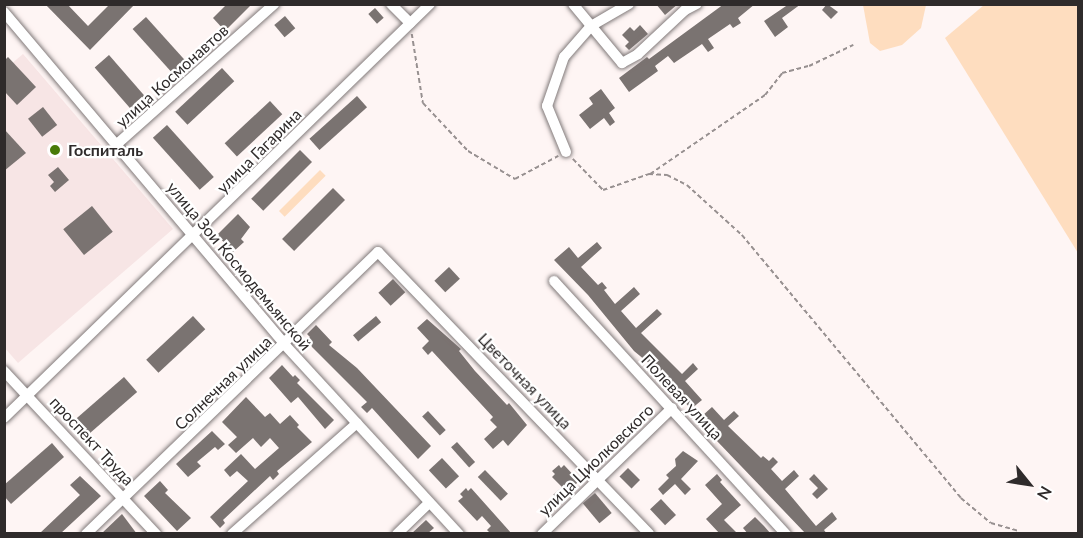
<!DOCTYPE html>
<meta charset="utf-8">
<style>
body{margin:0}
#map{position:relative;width:1083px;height:538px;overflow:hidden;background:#fef5f4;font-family:Lato,sans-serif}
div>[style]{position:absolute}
.built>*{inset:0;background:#f7e5e5}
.green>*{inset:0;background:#feddbf;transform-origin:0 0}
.building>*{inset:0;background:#7a7371;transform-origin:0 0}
.path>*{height:1.5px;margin-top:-0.75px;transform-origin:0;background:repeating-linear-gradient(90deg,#979090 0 4.5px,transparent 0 7.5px)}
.roads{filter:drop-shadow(0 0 2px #817a7a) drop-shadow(0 0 2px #817a7a)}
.minor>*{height:10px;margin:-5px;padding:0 5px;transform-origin:5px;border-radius:5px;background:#fff}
.dots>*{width:16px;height:16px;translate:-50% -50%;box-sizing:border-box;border:3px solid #fff;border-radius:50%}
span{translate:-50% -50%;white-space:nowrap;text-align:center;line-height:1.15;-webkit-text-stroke:4.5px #fff;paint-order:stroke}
.street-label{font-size:16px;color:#2f2b2b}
.poi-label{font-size:16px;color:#2f2b2b;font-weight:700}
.left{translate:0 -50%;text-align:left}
.frame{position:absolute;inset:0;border:6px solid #2f2b2b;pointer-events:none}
.north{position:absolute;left:999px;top:454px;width:60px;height:60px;-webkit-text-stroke:4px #fff;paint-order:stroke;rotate:120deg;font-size:16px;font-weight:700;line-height:24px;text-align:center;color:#2f2b2b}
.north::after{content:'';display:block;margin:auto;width:21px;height:27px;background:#2f2b2b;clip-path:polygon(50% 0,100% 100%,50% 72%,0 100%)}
</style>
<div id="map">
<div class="built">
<div style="clip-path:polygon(23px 54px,173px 229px,18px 363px,4px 347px,4px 70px)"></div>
</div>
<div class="green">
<div style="clip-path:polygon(863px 5px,863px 4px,926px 5px,921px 28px,902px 45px,880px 51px,870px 43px)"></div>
<div style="clip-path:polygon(984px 5px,1078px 5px,1078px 253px,945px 38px)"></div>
<div style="left:320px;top:170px;width:8px;height:58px;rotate:45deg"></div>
</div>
<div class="building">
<div style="clip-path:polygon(45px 4px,67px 4px,88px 26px,110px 4px,135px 4px,90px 50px)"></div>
<div style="clip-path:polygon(227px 4px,252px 4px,225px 31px,213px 18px)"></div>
<div style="clip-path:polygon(656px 4px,678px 4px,665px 15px)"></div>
<div style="clip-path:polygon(724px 4px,755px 4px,738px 18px,741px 23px,733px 28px,730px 24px,708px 39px,714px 48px,708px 52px,702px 44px,674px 63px,668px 56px,655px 66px,658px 71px,629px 92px,619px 78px,647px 57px,649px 59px)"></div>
<div style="clip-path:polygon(789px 4px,801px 4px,782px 18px,788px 27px,775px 37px,764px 21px)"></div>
<div style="clip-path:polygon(827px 4px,838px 12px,831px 19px,822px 10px)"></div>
<div style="left:375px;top:8px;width:13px;height:9px;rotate:48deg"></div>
<div style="left:285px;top:16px;width:16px;height:14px;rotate:50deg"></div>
<div style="left:146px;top:17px;width:64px;height:18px;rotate:48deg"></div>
<div style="clip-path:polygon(640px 25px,648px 34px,629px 50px,625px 46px,629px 42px,622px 35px,630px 27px,634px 31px)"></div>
<div style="left:109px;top:55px;width:64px;height:19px;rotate:49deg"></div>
<div style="clip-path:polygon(8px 57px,36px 87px,17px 105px,4px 91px,4px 61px)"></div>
<div style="left:222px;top:68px;width:18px;height:64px;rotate:47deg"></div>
<div style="clip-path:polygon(601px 89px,615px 108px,609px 113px,615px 122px,610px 126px,604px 118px,590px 129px,579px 115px,593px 104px,589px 98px)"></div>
<div style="left:357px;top:96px;width:15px;height:64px;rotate:48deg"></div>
<div style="left:270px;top:101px;width:18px;height:62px;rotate:47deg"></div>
<div style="left:43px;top:107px;width:23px;height:19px;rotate:52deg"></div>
<div style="left:167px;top:125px;width:70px;height:19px;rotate:48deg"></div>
<div style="clip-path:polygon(4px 129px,26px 153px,4px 171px)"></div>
<div style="left:300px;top:150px;width:17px;height:69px;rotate:45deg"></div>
<div style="clip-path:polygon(58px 167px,69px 180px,55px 192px,50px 186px,54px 182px,48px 175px)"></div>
<div style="left:333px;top:188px;width:17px;height:72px;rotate:45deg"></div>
<div style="left:92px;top:206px;width:33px;height:37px;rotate:51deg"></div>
<div style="clip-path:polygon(238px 214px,250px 227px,241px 239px,244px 242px,233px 252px,217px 235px)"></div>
<div style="clip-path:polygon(597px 242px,602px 248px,581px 267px,598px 285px,602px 282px,607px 288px,604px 290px,615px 304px,634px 287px,640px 294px,621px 311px,636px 328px,657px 309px,662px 314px,641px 333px,682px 374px,693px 363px,698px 369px,685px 381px,702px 400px,691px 409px,651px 365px,634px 351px,588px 295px,554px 260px,569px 247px,578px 258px)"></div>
<div style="left:449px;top:267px;width:16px;height:20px;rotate:47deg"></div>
<div style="left:393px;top:279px;width:18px;height:20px;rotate:47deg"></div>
<div style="left:193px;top:316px;width:18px;height:64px;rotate:47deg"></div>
<div style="left:376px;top:316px;width:8px;height:30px;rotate:50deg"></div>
<div style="clip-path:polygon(427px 319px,461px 349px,459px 351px,475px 371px,507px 405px,509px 403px,527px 425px,508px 446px,503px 440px,493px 449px,484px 439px,497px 427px,490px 420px,493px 417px,432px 351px,428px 355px,422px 348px,429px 341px,417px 328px)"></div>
<div style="clip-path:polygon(316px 325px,332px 342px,329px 345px,357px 368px,431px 446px,418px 459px,372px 408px,367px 413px,361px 407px,367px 402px,306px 341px,310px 337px,307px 334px)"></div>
<div style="clip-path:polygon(282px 365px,293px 377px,295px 375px,300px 380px,297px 383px,334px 420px,325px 429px,298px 397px,291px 403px,269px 378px)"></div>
<div style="left:124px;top:377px;width:20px;height:65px;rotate:49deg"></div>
<div style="clip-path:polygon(246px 397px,265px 417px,270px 413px,280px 424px,290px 415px,299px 425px,297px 427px,312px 442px,277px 471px,279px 474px,273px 480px,270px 476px,223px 520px,225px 523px,220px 528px,210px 517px,248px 481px,237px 471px,230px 477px,224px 470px,241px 454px,255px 469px,279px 448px,270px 438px,261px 447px,253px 438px,236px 453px,228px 445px,237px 437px,222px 422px)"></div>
<div style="clip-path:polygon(712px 407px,724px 420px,734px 411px,739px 416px,728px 426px,761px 458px,763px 456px,769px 461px,773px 457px,778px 462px,771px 469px,782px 481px,794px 470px,799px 476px,785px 489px,816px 526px,832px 512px,837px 519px,824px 530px,827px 534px,806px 534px,717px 441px,701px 423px,705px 420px,702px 416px)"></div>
<div style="left:428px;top:411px;width:26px;height:8px;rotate:47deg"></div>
<div style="clip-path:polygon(212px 431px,225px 444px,218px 450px,215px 447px,197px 462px,201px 466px,188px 477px,176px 464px)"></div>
<div style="left:457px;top:442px;width:27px;height:8px;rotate:48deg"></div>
<div style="clip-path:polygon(52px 443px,64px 457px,11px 504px,4px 496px,4px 485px)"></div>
<div style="clip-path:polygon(683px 451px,698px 461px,681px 479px,691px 489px,685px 495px,675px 484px,663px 495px,658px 489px,669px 478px,666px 475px,676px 466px,675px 459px)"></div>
<div style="left:442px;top:458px;width:25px;height:18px;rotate:47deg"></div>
<div style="clip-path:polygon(559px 465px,561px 468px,564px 465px,579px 481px,559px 501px,553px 495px,562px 487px,552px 477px,555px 474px,552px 471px)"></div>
<div style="left:628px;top:468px;width:17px;height:12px;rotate:45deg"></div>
<div style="left:485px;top:470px;width:33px;height:10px;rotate:46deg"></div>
<div style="clip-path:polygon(717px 474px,722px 480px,720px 482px,741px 505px,724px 520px,738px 534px,720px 534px,706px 519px,722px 504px,705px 485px)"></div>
<div style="clip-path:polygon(814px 474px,828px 489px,817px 499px,812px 494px,818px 488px,809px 479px)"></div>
<div style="clip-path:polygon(80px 476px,101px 496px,60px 534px,39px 534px,80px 495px,70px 485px)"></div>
<div style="clip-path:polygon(160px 481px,168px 490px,165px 493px,191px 518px,177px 531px,144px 496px)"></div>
<div style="clip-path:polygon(466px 488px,468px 491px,471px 488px,512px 534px,491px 534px,487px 530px,491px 526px,482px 516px,477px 521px,458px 501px,463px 497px,460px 494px)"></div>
<div style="left:595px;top:493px;width:26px;height:16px;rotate:50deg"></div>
<div style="left:661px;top:499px;width:22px;height:15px;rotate:47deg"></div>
<div style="clip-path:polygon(122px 514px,137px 534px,101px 534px)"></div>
<div style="clip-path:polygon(755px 517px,764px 526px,771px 534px,748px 534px,743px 528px)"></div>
<div style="clip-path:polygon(426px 520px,434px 528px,427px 534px,411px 534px)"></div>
</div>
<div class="path">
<div style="left:412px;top:34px;width:70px;rotate:80.9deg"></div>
<div style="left:423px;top:103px;width:66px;rotate:46.8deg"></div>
<div style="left:468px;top:151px;width:55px;rotate:30.8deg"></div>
<div style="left:515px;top:179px;width:49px;rotate:-28.1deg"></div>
<div style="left:573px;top:159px;width:43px;rotate:45.9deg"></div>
<div style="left:603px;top:190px;width:49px;rotate:-19.2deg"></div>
<div style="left:649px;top:174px;width:18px;rotate:3deg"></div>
<div style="left:667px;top:175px;width:22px;rotate:27deg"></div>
<div style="left:687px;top:185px;width:74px;rotate:42.3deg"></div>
<div style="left:742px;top:235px;width:342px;rotate:50.2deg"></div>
<div style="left:961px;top:498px;width:39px;rotate:40deg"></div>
<div style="left:991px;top:523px;width:29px;rotate:16deg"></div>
<div style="left:650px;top:174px;width:140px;rotate:-34.5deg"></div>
<div style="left:765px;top:95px;width:28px;rotate:-52deg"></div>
<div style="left:782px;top:73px;width:28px;rotate:-15deg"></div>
<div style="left:809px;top:66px;width:49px;rotate:-25.5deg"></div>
<div style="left:1018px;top:534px;width:18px"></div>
</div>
<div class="roads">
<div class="minor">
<div style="left:391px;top:4px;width:27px;rotate:45deg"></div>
<div style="left:573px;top:4px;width:77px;rotate:50.3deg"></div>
<div style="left:622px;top:63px;width:18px;rotate:-29deg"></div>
<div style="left:638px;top:54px;width:64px;rotate:-43.1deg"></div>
<div style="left:685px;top:10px;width:13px;rotate:-27deg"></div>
<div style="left:4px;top:12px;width:436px;rotate:49.8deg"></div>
<div style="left:285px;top:345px;width:257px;rotate:47.4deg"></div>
<div style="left:116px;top:145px;width:212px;rotate:-41.7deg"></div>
<div style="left:566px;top:152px;width:50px;rotate:-112.4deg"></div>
<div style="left:547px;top:106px;width:52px;rotate:-70.9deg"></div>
<div style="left:564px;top:57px;width:41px;rotate:-48.9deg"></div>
<div style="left:591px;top:26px;width:44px;rotate:-30.1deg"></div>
<div style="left:554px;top:281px;width:343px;rotate:47.5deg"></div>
<div style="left:4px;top:371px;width:223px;rotate:47deg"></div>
<div style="left:4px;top:418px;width:594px;rotate:-44.18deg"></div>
<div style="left:86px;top:534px;width:406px;rotate:-44deg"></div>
<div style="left:378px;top:252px;width:391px;rotate:46.1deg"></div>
<div style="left:232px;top:534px;width:167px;rotate:-41.6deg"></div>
<div style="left:397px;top:534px;width:45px;rotate:-44.1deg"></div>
<div style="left:542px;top:534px;width:181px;rotate:-44.1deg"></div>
</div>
</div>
<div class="dots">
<div style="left:55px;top:150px;background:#497b09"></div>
</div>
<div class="street-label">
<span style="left:172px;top:76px;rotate:-42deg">улица Космонавтов</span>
<span style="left:259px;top:151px;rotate:-45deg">улица Гагарина</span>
<span style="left:239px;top:266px;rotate:50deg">улица Зои Космодемьянской</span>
<span style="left:525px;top:381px;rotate:46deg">Цветочная улица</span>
<span style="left:223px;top:383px;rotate:-44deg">Солнечная улица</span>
<span style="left:682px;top:397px;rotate:47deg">Полевая улица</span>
<span style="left:92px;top:441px;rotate:47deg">проспект Труда</span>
<span style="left:596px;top:460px;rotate:-44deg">улица Циолковского</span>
</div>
<div class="poi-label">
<span class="left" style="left:68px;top:150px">Госпиталь</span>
</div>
<div class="frame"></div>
<div class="north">N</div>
</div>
